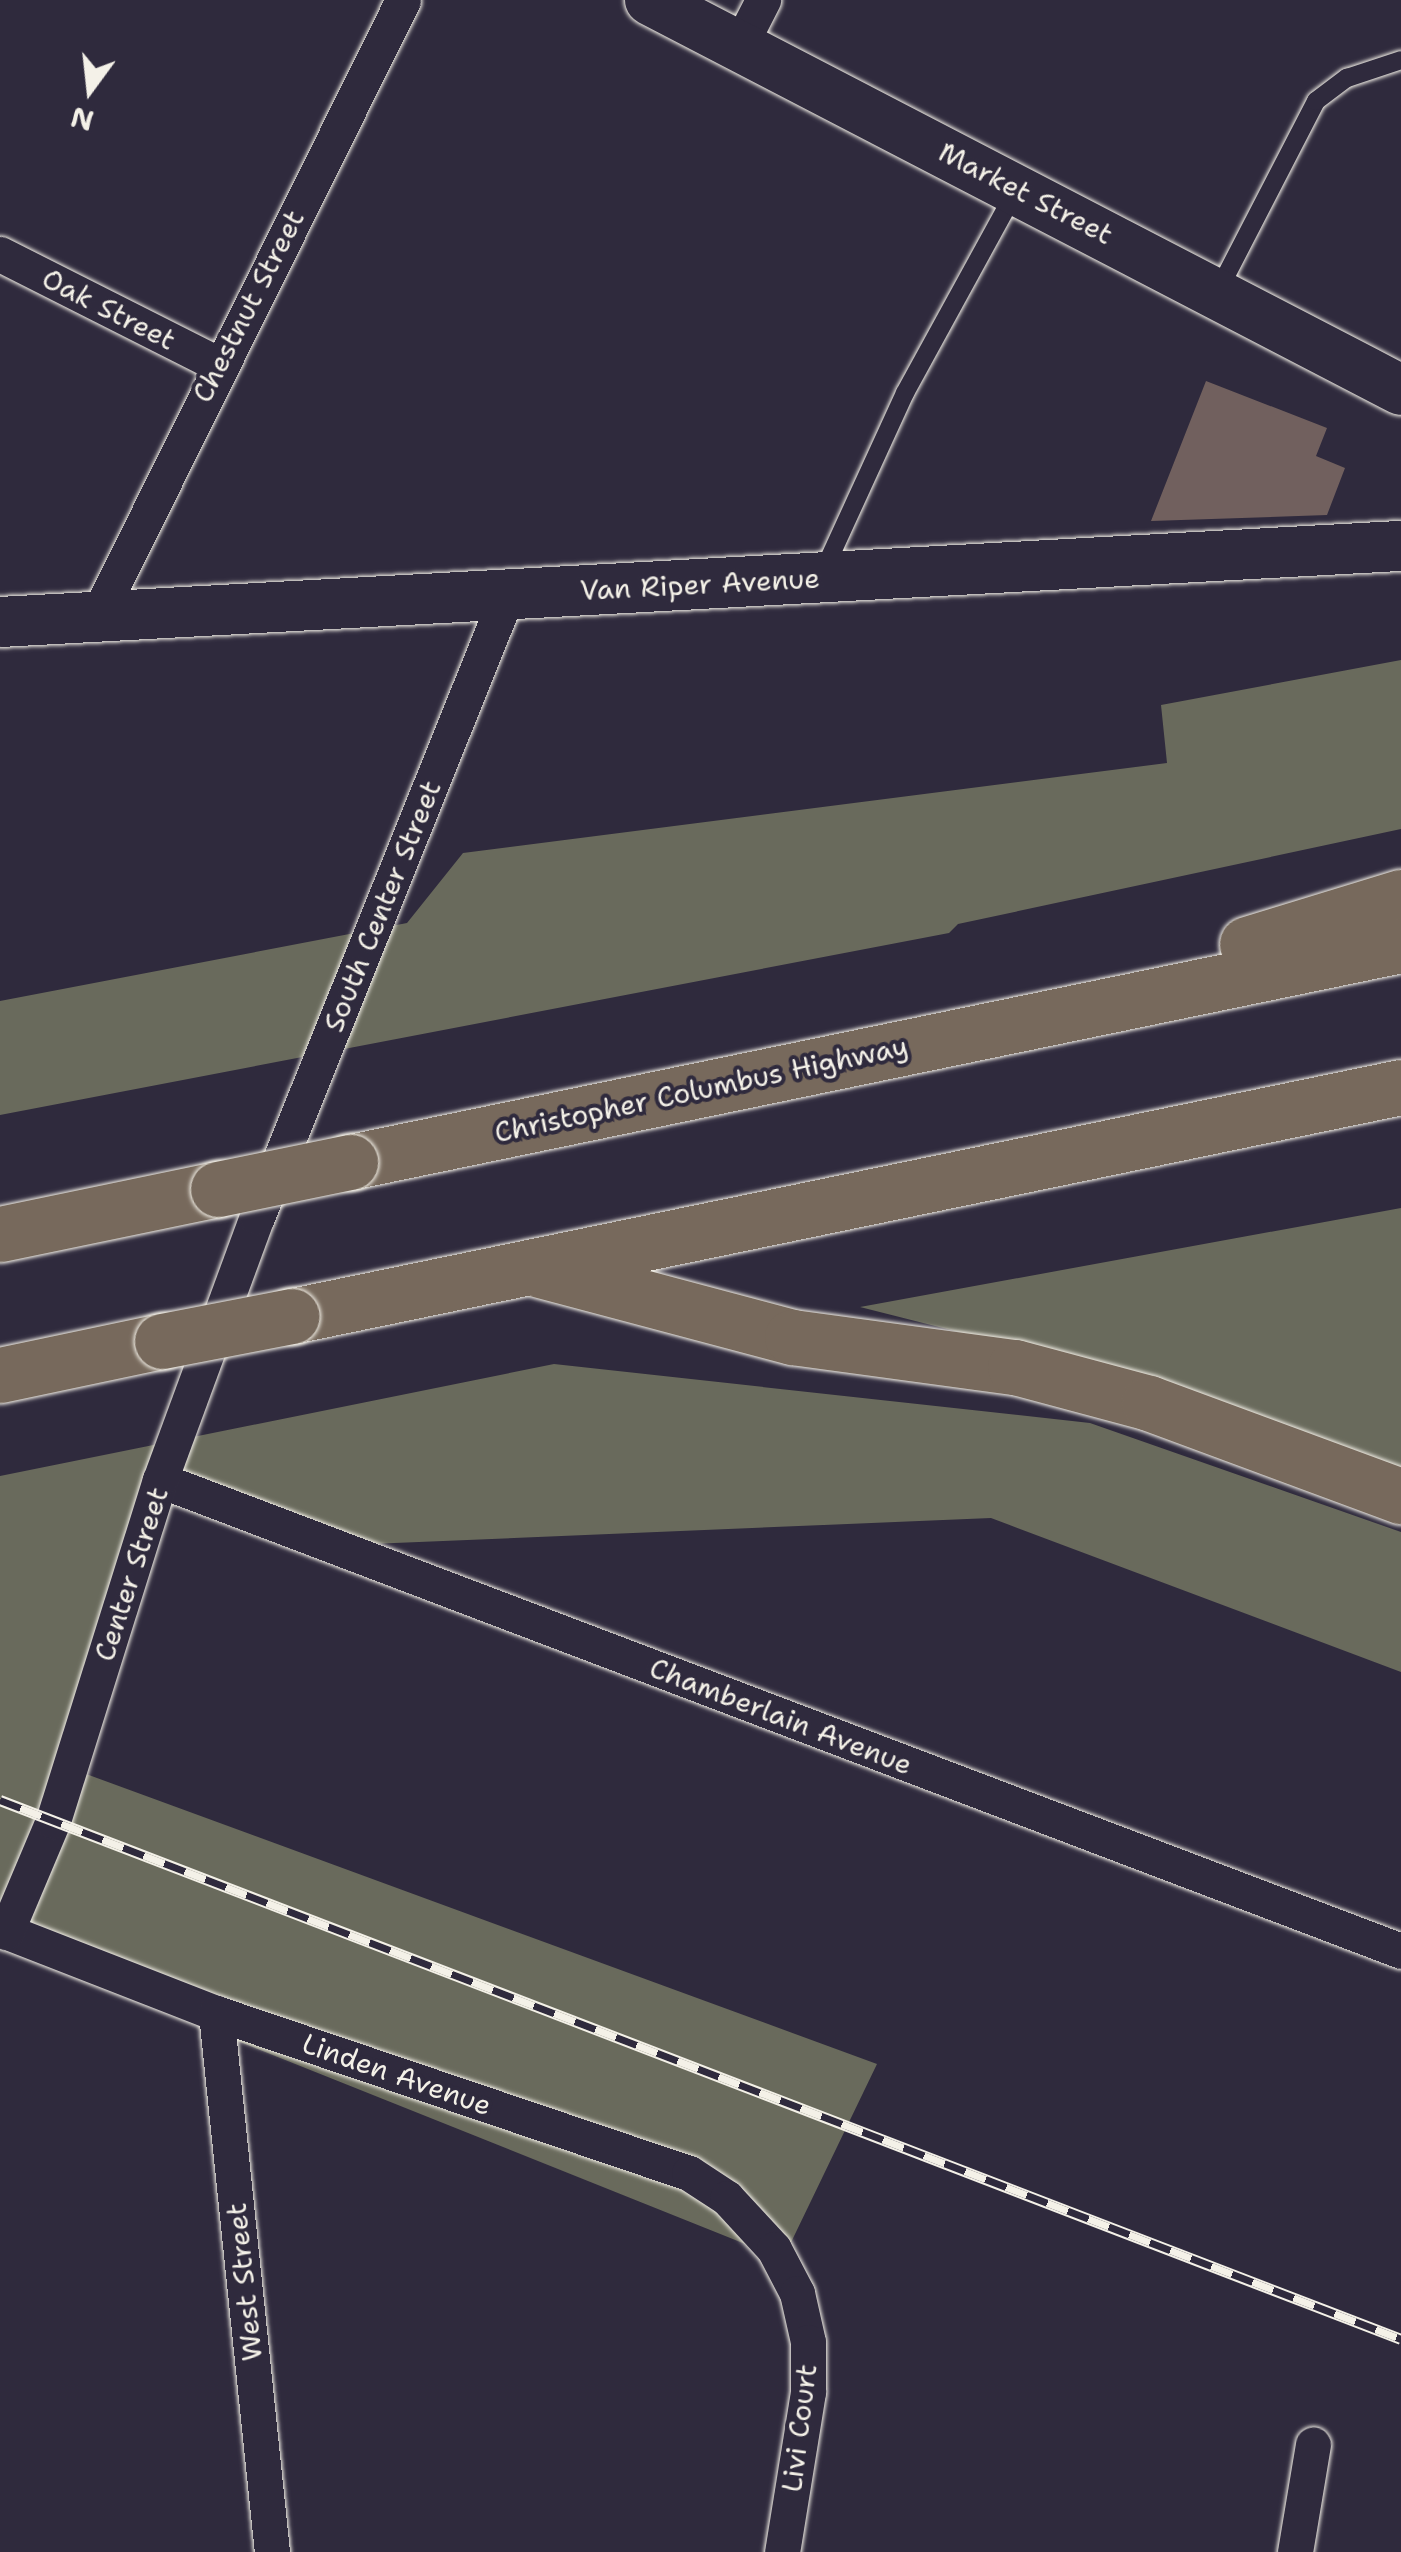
<!DOCTYPE html>
<style>
body{margin:0}
#map{position:relative;width:1401px;height:2552px;overflow:hidden;background:#2f2a3d;font-family:"Shantell Sans",sans-serif}
div>[style]{position:absolute}
.green>*{inset:0;background:#696a5c}
.building>*{inset:0;background:#71605e}
.roads{filter:drop-shadow(0 0 2px #f4f1e8) drop-shadow(0 0 2px #f4f1e8)}
.lane>*{height:18px;margin:-9px;padding:0 9px;transform-origin:9px;border-radius:9px;background:#2f2a3d}
.street>*{height:35px;margin:-17.5px;padding:0 17.5px;transform-origin:17.5px;border-radius:17.5px;background:#2f2a3d}
.secondary>*{height:50px;margin:-25px;padding:0 25px;transform-origin:25px;border-radius:25px;background:#2f2a3d}
.highway>*{height:55px;margin:-27.5px;padding:0 27.5px;transform-origin:27.5px;border-radius:27.5px;background:#77695c}
.rail>*{height:11px;margin-top:-5.5px;transform-origin:0;background:repeating-linear-gradient(90deg,#2f2a3d 0 22px,#f4f1e8 0 44px);box-sizing:border-box;border-block:2px solid #f4f1e8}
.bridges{filter:drop-shadow(0 0 2px #f4f1e8) drop-shadow(0 0 2px #f4f1e8)}
.highway-bridge>*{height:55px;margin:-27.5px;padding:0 27.5px;transform-origin:27.5px;border-radius:27.5px;background:#77695c}
span{translate:-50% -50%;white-space:nowrap;text-align:center;line-height:1.15;-webkit-text-stroke:8px #2f2a3d;paint-order:stroke}
.street-label{font-size:28px;color:#f4f1e8}
.north{position:absolute;left:40px;top:40px;width:100px;height:100px;-webkit-text-stroke:8px #2f2a3d;paint-order:stroke;rotate:195deg;font-size:28px;font-weight:700;line-height:40px;text-align:center;color:#f4f1e8}
.north::after{content:'';display:block;margin:auto;width:35px;height:45px;background:#f4f1e8;clip-path:polygon(50% 0,100% 100%,50% 72%,0 100%)}
</style>
<div id="map">
<div class="green">
<div style="clip-path:polygon(1401px 660px,1401px 829px,958px 924px,949px 933px,0 1115px,0 1001px,407px 923px,463px 853px,1167px 763px,1161px 705px)"></div>
<div style="clip-path:polygon(1401px 1208px,1401px 1480px,1129px 1375px,860px 1307px)"></div>
<div style="clip-path:polygon(554px 1364px,1090px 1423px,1401px 1532px,1401px 1672px,991px 1518px,346px 1545px,162px 1486px,67px 1767px,877px 2064px,783px 2259px,0 1946px,0 1476px)"></div>
</div>
<div class="building">
<div style="clip-path:polygon(1206px 381px,1327px 428px,1316px 456px,1345px 468px,1327px 515px,1151px 521px)"></div>
</div>
<div class="roads">
<div class="lane">
<div style="left:1218px;top:291px;width:214px;rotate:-62.7deg"></div>
<div style="left:1316px;top:101px;width:39px;rotate:-37deg"></div>
<div style="left:1347px;top:78px;width:57px;rotate:-18.4deg"></div>
<div style="left:823px;top:572px;width:197px;rotate:-65.4deg"></div>
<div style="left:905px;top:393px;width:227px;rotate:-61.3deg"></div>
</div>
<div class="street">
<div style="left:740px;top:45px;width:51px;rotate:-62.9deg"></div>
<div style="left:0;top:254px;width:244px;rotate:26.8deg"></div>
<div style="left:98px;top:615px;width:686px;rotate:-63.62deg"></div>
<div style="left:160px;top:1480px;width:1327px;rotate:20.78deg"></div>
<div style="left:0;top:1929px;width:232px;rotate:21.3deg"></div>
<div style="left:216px;top:2013px;width:499px;rotate:18.7deg"></div>
<div style="left:689px;top:2173px;width:45px;rotate:33.3deg"></div>
<div style="left:727px;top:2198px;width:69px;rotate:47.3deg"></div>
<div style="left:774px;top:2249px;width:50px;rotate:62.4deg"></div>
<div style="left:797px;top:2293px;width:50px;rotate:77.3deg"></div>
<div style="left:808px;top:2342px;width:50px;rotate:90deg"></div>
<div style="left:808px;top:2392px;width:162px;rotate:99.2deg"></div>
<div style="left:6px;top:1932px;width:121px;rotate:-67.1deg"></div>
<div style="left:53px;top:1821px;width:357px;rotate:-72.6deg"></div>
<div style="left:160px;top:1480px;width:280px;rotate:-69.8deg"></div>
<div style="left:257px;top:1217px;width:670px;rotate:-68.1deg"></div>
<div style="left:216px;top:2013px;width:542px;rotate:84.07deg"></div>
<div style="left:1295px;top:2552px;width:109px;rotate:-80.5deg"></div>
</div>
<div class="secondary">
<div style="left:650px;top:0;width:846px;rotate:27.44deg"></div>
<div style="left:0;top:622px;width:1403px;rotate:-3.11deg"></div>
</div>
<div class="highway">
<div style="left:1247px;top:944px;width:161px;rotate:-17deg"></div>
<div style="left:350px;top:1162px;width:1073px;rotate:-11.67deg"></div>
<div style="left:0;top:1234px;width:223px;rotate:-11.7deg"></div>
<div style="left:540px;top:1270px;width:261px;rotate:14.9deg"></div>
<div style="left:792px;top:1337px;width:225px;rotate:7.7deg"></div>
<div style="left:1015px;top:1367px;width:139px;rotate:15deg"></div>
<div style="left:1149px;top:1403px;width:269px;rotate:20.3deg"></div>
<div style="left:292px;top:1316px;width:1132px;rotate:-11.67deg"></div>
<div style="left:0;top:1375px;width:166px;rotate:-11.9deg"></div>
</div>
</div>
<div class="rail">
<div style="left:0;top:1800px;width:1501px;rotate:21.04deg"></div>
</div>
<div class="bridges">
<div class="highway-bridge">
<div style="left:218px;top:1189px;width:135px;rotate:-11.6deg"></div>
<div style="left:162px;top:1341px;width:132px;rotate:-10.9deg"></div>
</div>
</div>
<div class="street-label">
<span style="left:1026px;top:193px;rotate:27deg">Market Street</span>
<span style="left:248px;top:306px;rotate:-63deg">Chestnut Street</span>
<span style="left:109px;top:309px;rotate:27deg">Oak Street</span>
<span style="left:700px;top:584px;rotate:-3deg">Van Riper Avenue</span>
<span style="left:382px;top:906px;rotate:-68deg">South Center Street</span>
<span style="left:701px;top:1089px;rotate:-12deg">Christopher Columbus Highway</span>
<span style="left:131px;top:1574px;rotate:-72deg">Center Street</span>
<span style="left:781px;top:1716px;rotate:21deg">Chamberlain Avenue</span>
<span style="left:397px;top:2074px;rotate:19deg">Linden Avenue</span>
<span style="left:244px;top:2282px;rotate:-96deg">West Street</span>
<span style="left:799px;top:2428px;rotate:-83deg">Livi Court</span>
</div>
<div class="north">N</div>
</div>
